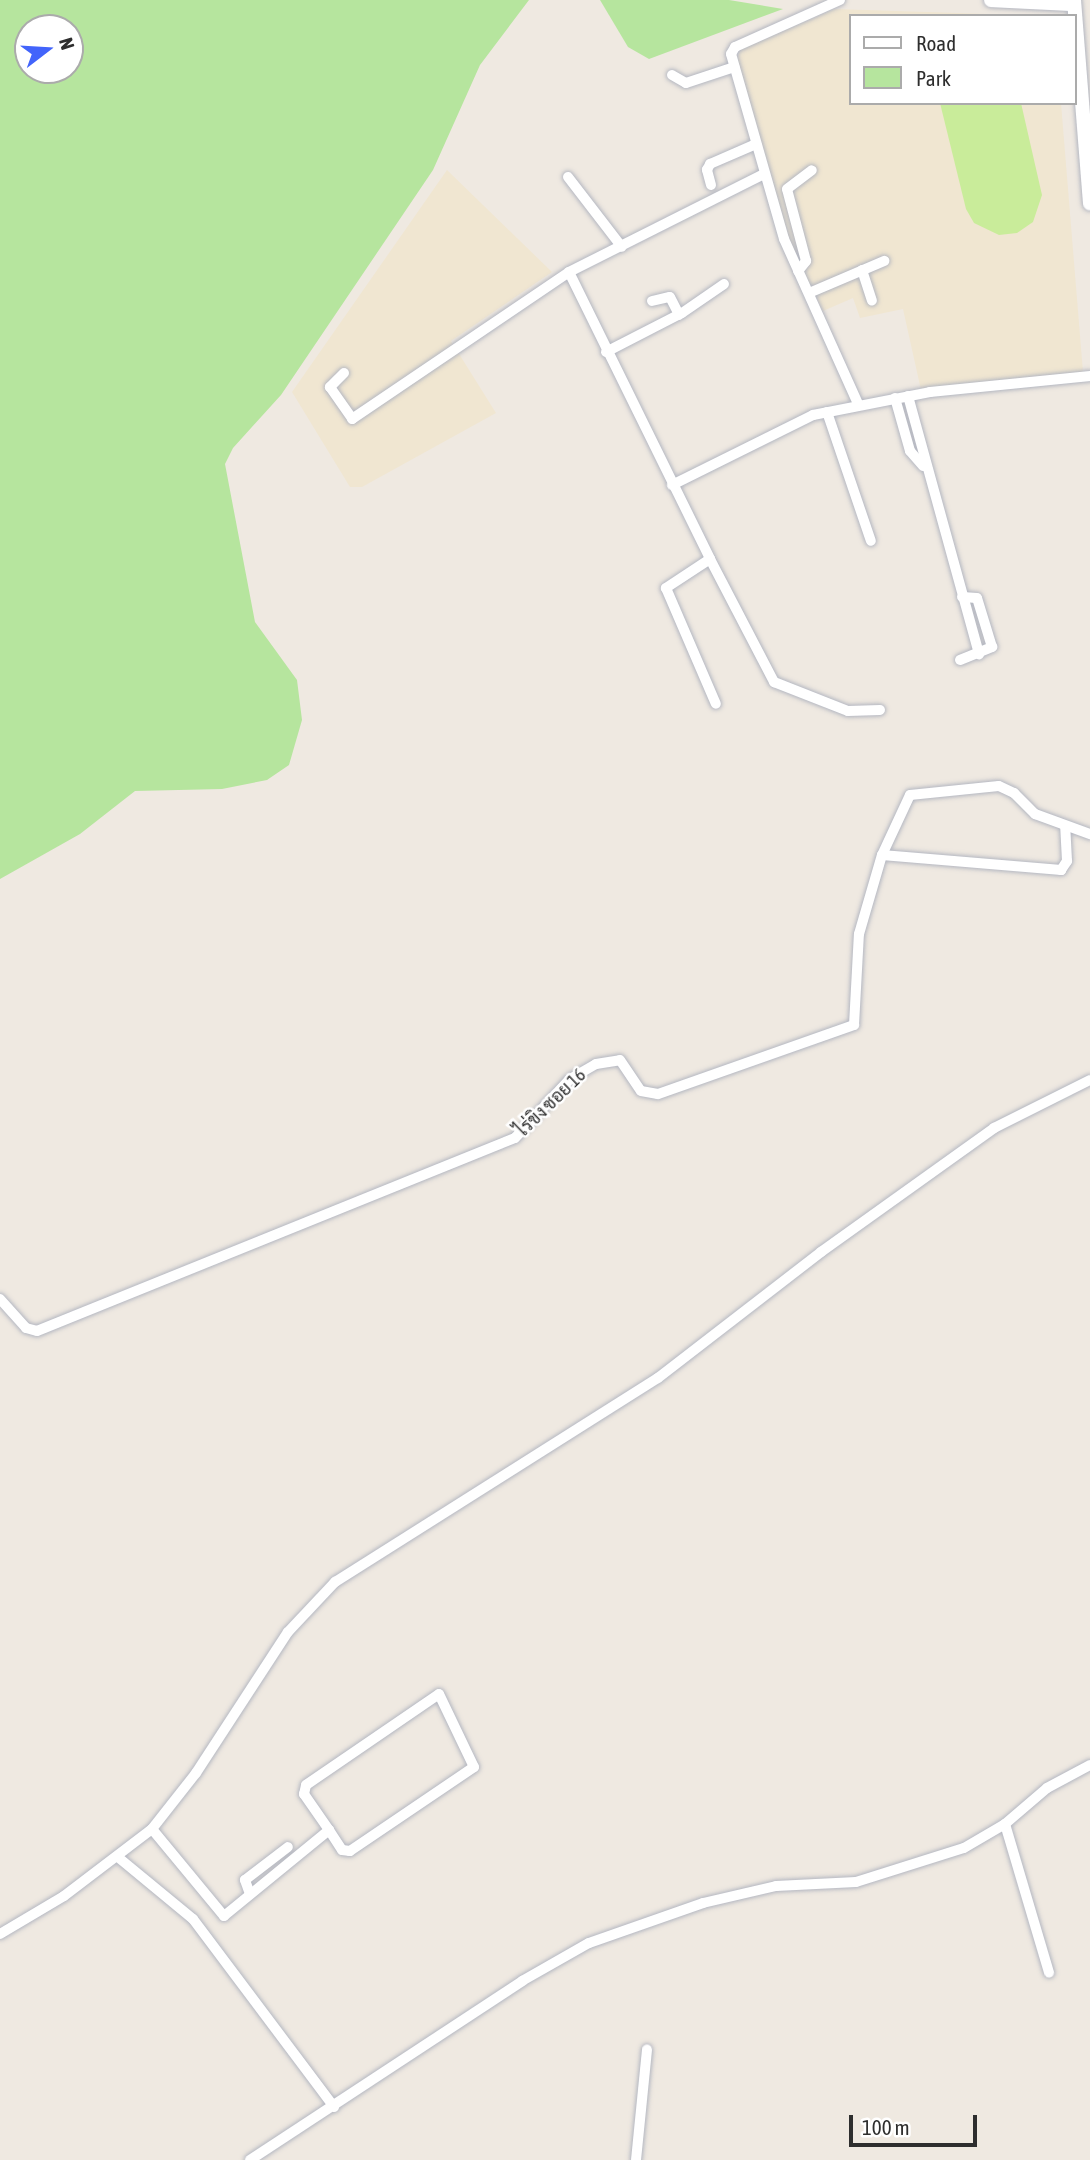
<!DOCTYPE html>
<meta charset="utf-8">
<style>
body{margin:0}
#map{position:relative;width:1090px;height:2160px;overflow:hidden;background:#efe9e1;font-family:"Asap Condensed",Sarabun,sans-serif}
div>[style]{position:absolute}
.education>*{inset:0;background:#f0e6d1}
.green>*{inset:0;background:#b6e59e}
.pitch>*{inset:0;background:#c9ec9a}
.roads{filter:drop-shadow(0 0 2px #b4b7c1) drop-shadow(0 0 2px #b4b7c1)}
.street>*{height:10px;margin:-5px;padding:0 5px;transform-origin:5px;border-radius:5px;background:#fff}
.secondary>*{height:14px;margin:-7px;padding:0 7px;transform-origin:7px;border-radius:7px;background:#fff}
span{translate:-50% -50%;white-space:nowrap;text-align:center;line-height:1.15;-webkit-text-stroke:5px #fff;paint-order:stroke}
.street-label{font-size:18px;color:#2e2e2e}
.legend{position:absolute;left:849px;top:14px;width:228px;height:91px;box-sizing:border-box;background:#fff;border:2px solid #ababab;margin:0;padding:9px 12px;list-style:none;font-size:21px;color:#2e2e2e}
.legend li{display:flex;align-items:center;gap:14px;height:35px}
.legend b{width:35px;border:2px solid #ababab}
.north{position:absolute;left:14px;top:14px;width:70px;height:70px;box-sizing:border-box;background:#fff;border:2px solid #ababab;border-radius:50%;rotate:73deg;font-size:19px;font-weight:700;line-height:28px;text-align:center;color:#2e2e2e}
.north::after{content:'';display:block;margin:auto;width:24px;height:32px;background:#4264fb;clip-path:polygon(50% 0,100% 100%,50% 72%,0 100%)}
.scale{position:absolute;left:849px;top:2115px;width:128px;height:32px;box-sizing:border-box;border:4px solid #2e2e2e;border-top:0;padding-left:9px;font-size:21px;line-height:24px;white-space:nowrap;color:#2e2e2e;-webkit-text-stroke:5px #fff;paint-order:stroke}
</style>
<div id="map">
<div class="education">
<div style="clip-path:polygon(835px 9px,1050px 16px,850px 16px,850px 103px,1061px 103px,1083px 372px,921px 390px,903px 309px,860px 318px,853px 298px,823px 311px,781px 225px,735px 64px,741px 49px)"></div>
<div style="clip-path:polygon(447px 170px,552px 272px,451px 341px,496px 413px,362px 487px,350px 487px,292px 392px)"></div>
</div>
<div class="green">
<div style="clip-path:polygon(evenodd,0 0,529px 0,480px 65px,433px 170px,281px 395px,233px 448px,225px 464px,255px 622px,297px 680px,302px 720px,289px 765px,267px 780px,222px 789px,135px 791px,80px 834px,0 879px,0 0,28px 28px,70px 28px,70px 70px,28px 70px,28px 28px)"></div>
<div style="clip-path:polygon(600px 0,729px 0,783px 9px,649px 59px,628px 47px)"></div>
</div>
<div class="pitch">
<div style="clip-path:polygon(940px 103px,1021px 103px,1042px 195px,1033px 222px,1017px 233px,999px 235px,974px 223px,966px 209px)"></div>
</div>
<div class="roads">
<div class="street">
<div style="left:840px;top:0;width:115px;rotate:155.9deg"></div>
<div style="left:735px;top:47px;width:8px;rotate:120deg"></div>
<div style="left:731px;top:54px;width:192px;rotate:74deg"></div>
<div style="left:784px;top:239px;width:181px;rotate:65.8deg"></div>
<div style="left:672px;top:75px;width:16px;rotate:30deg"></div>
<div style="left:686px;top:83px;width:51px;rotate:-18.4deg"></div>
<div style="left:568px;top:177px;width:88px;rotate:52.4deg"></div>
<div style="left:711px;top:185px;width:16px;rotate:-105deg"></div>
<div style="left:707px;top:170px;width:7px;rotate:-63deg"></div>
<div style="left:710px;top:164px;width:48px;rotate:-23.4deg"></div>
<div style="left:862px;top:270px;width:32px;rotate:72deg"></div>
<div style="left:798px;top:271px;width:13px;rotate:-51deg"></div>
<div style="left:806px;top:261px;width:74px;rotate:-104.8deg"></div>
<div style="left:787px;top:189px;width:31px;rotate:-37deg"></div>
<div style="left:569px;top:272px;width:320px;rotate:63.8deg"></div>
<div style="left:710px;top:559px;width:53px;rotate:146.6deg"></div>
<div style="left:666px;top:588px;width:126px;rotate:66.7deg"></div>
<div style="left:809px;top:293px;width:82px;rotate:-23.1deg"></div>
<div style="left:652px;top:301px;width:18px;rotate:-13deg"></div>
<div style="left:670px;top:297px;width:20px;rotate:63deg"></div>
<div style="left:606px;top:352px;width:85px;rotate:-27.2deg"></div>
<div style="left:682px;top:313px;width:51px;rotate:-34.6deg"></div>
<div style="left:344px;top:373px;width:20px;rotate:135deg"></div>
<div style="left:330px;top:387px;width:39px;rotate:55deg"></div>
<div style="left:352px;top:419px;width:262px;rotate:-34.1deg"></div>
<div style="left:569px;top:272px;width:216px;rotate:-26.7deg"></div>
<div style="left:908px;top:396px;width:268px;rotate:74.6deg"></div>
<div style="left:895px;top:398px;width:55px;rotate:74.2deg"></div>
<div style="left:910px;top:451px;width:20px;rotate:49deg"></div>
<div style="left:827px;top:412px;width:136px;rotate:71.2deg"></div>
<div style="left:672px;top:485px;width:157px;rotate:-26.4deg"></div>
<div style="left:813px;top:415px;width:119px;rotate:-11.1deg"></div>
<div style="left:930px;top:392px;width:161px;rotate:-5.7deg"></div>
<div style="left:710px;top:559px;width:139px;rotate:62.5deg"></div>
<div style="left:774px;top:682px;width:79px;rotate:21.4deg"></div>
<div style="left:848px;top:711px;width:32px;rotate:-2deg"></div>
<div style="left:960px;top:660px;width:35px;rotate:-22deg"></div>
<div style="left:992px;top:647px;width:51px;rotate:-107deg"></div>
<div style="left:977px;top:598px;width:15px;rotate:-176deg"></div>
<div style="left:882px;top:855px;width:180px;rotate:4.8deg"></div>
<div style="left:1061px;top:870px;width:11px;rotate:-56deg"></div>
<div style="left:1067px;top:861px;width:35px;rotate:-93deg"></div>
<div style="left:0;top:1299px;width:39px;rotate:48deg"></div>
<div style="left:26px;top:1328px;width:11px;rotate:15deg"></div>
<div style="left:37px;top:1331px;width:515px;rotate:-21.99deg"></div>
<div style="left:515px;top:1138px;width:81px;rotate:-47deg"></div>
<div style="left:570px;top:1079px;width:30px;rotate:-30deg"></div>
<div style="left:596px;top:1064px;width:24px;rotate:-9deg"></div>
<div style="left:620px;top:1060px;width:37px;rotate:56deg"></div>
<div style="left:641px;top:1091px;width:17px;rotate:10deg"></div>
<div style="left:658px;top:1094px;width:208px;rotate:-19.4deg"></div>
<div style="left:854px;top:1025px;width:91px;rotate:-86.9deg"></div>
<div style="left:859px;top:934px;width:82px;rotate:-73.8deg"></div>
<div style="left:882px;top:855px;width:66px;rotate:-65deg"></div>
<div style="left:910px;top:795px;width:89px;rotate:-5.8deg"></div>
<div style="left:999px;top:786px;width:17px;rotate:25deg"></div>
<div style="left:1014px;top:793px;width:30px;rotate:45deg"></div>
<div style="left:1035px;top:814px;width:59px;rotate:20deg"></div>
<div style="left:1005px;top:1824px;width:155px;rotate:73.5deg"></div>
<div style="left:152px;top:1829px;width:113px;rotate:50.4deg"></div>
<div style="left:224px;top:1916px;width:136px;rotate:-39.3deg"></div>
<div style="left:329px;top:1830px;width:44px;rotate:-124.8deg"></div>
<div style="left:304px;top:1794px;width:9px;rotate:-77deg"></div>
<div style="left:306px;top:1785px;width:161px;rotate:-34.4deg"></div>
<div style="left:439px;top:1694px;width:81px;rotate:64.4deg"></div>
<div style="left:474px;top:1767px;width:150px;rotate:145.9deg"></div>
<div style="left:350px;top:1851px;width:8px;rotate:-173deg"></div>
<div style="left:342px;top:1850px;width:24px;rotate:-123deg"></div>
<div style="left:119px;top:1858px;width:96px;rotate:39.5deg"></div>
<div style="left:193px;top:1919px;width:235px;rotate:53.1deg"></div>
<div style="left:250px;top:1894px;width:15px;rotate:-110deg"></div>
<div style="left:245px;top:1880px;width:54px;rotate:-37.5deg"></div>
<div style="left:0;top:1934px;width:74px;rotate:-30.7deg"></div>
<div style="left:64px;top:1896px;width:111px;rotate:-37.3deg"></div>
<div style="left:152px;top:1829px;width:71px;rotate:-51.8deg"></div>
<div style="left:196px;top:1773px;width:168px;rotate:-56.9deg"></div>
<div style="left:288px;top:1632px;width:69px;rotate:-46.8deg"></div>
<div style="left:335px;top:1582px;width:382px;rotate:-32.3deg"></div>
<div style="left:658px;top:1378px;width:206px;rotate:-37.7deg"></div>
<div style="left:821px;top:1252px;width:213px;rotate:-35.6deg"></div>
<div style="left:994px;top:1128px;width:107px;rotate:-26.6deg"></div>
<div style="left:250px;top:2160px;width:326px;rotate:-33.3deg"></div>
<div style="left:522px;top:1981px;width:77px;rotate:-29.6deg"></div>
<div style="left:589px;top:1943px;width:121px;rotate:-19.3deg"></div>
<div style="left:703px;top:1903px;width:75px;rotate:-13.1deg"></div>
<div style="left:776px;top:1886px;width:80px;rotate:-2.9deg"></div>
<div style="left:856px;top:1882px;width:113px;rotate:-17.5deg"></div>
<div style="left:964px;top:1848px;width:48px;rotate:-30.3deg"></div>
<div style="left:1005px;top:1824px;width:55px;rotate:-40.6deg"></div>
<div style="left:1047px;top:1788px;width:49px;rotate:-28.1deg"></div>
<div style="left:636px;top:2160px;width:111px;rotate:-84.3deg"></div>
</div>
<div class="secondary">
<div style="left:991px;top:0;width:83px;rotate:2.8deg"></div>
<div style="left:1074px;top:0;width:204px;rotate:85.5deg"></div>
</div>
</div>
<div class="street-label">
<span style="left:551px;top:1103px;rotate:-44deg">ไร่ขิง ซอย 16</span>
</div>
<ul class="legend">
<li><b style="height:9px;background:#fff"></b>Road</li>
<li><b style="height:19px;background:#b6e59e"></b>Park</li>
</ul>
<div class="north">N</div>
<div class="scale">100 m</div>
</div>
